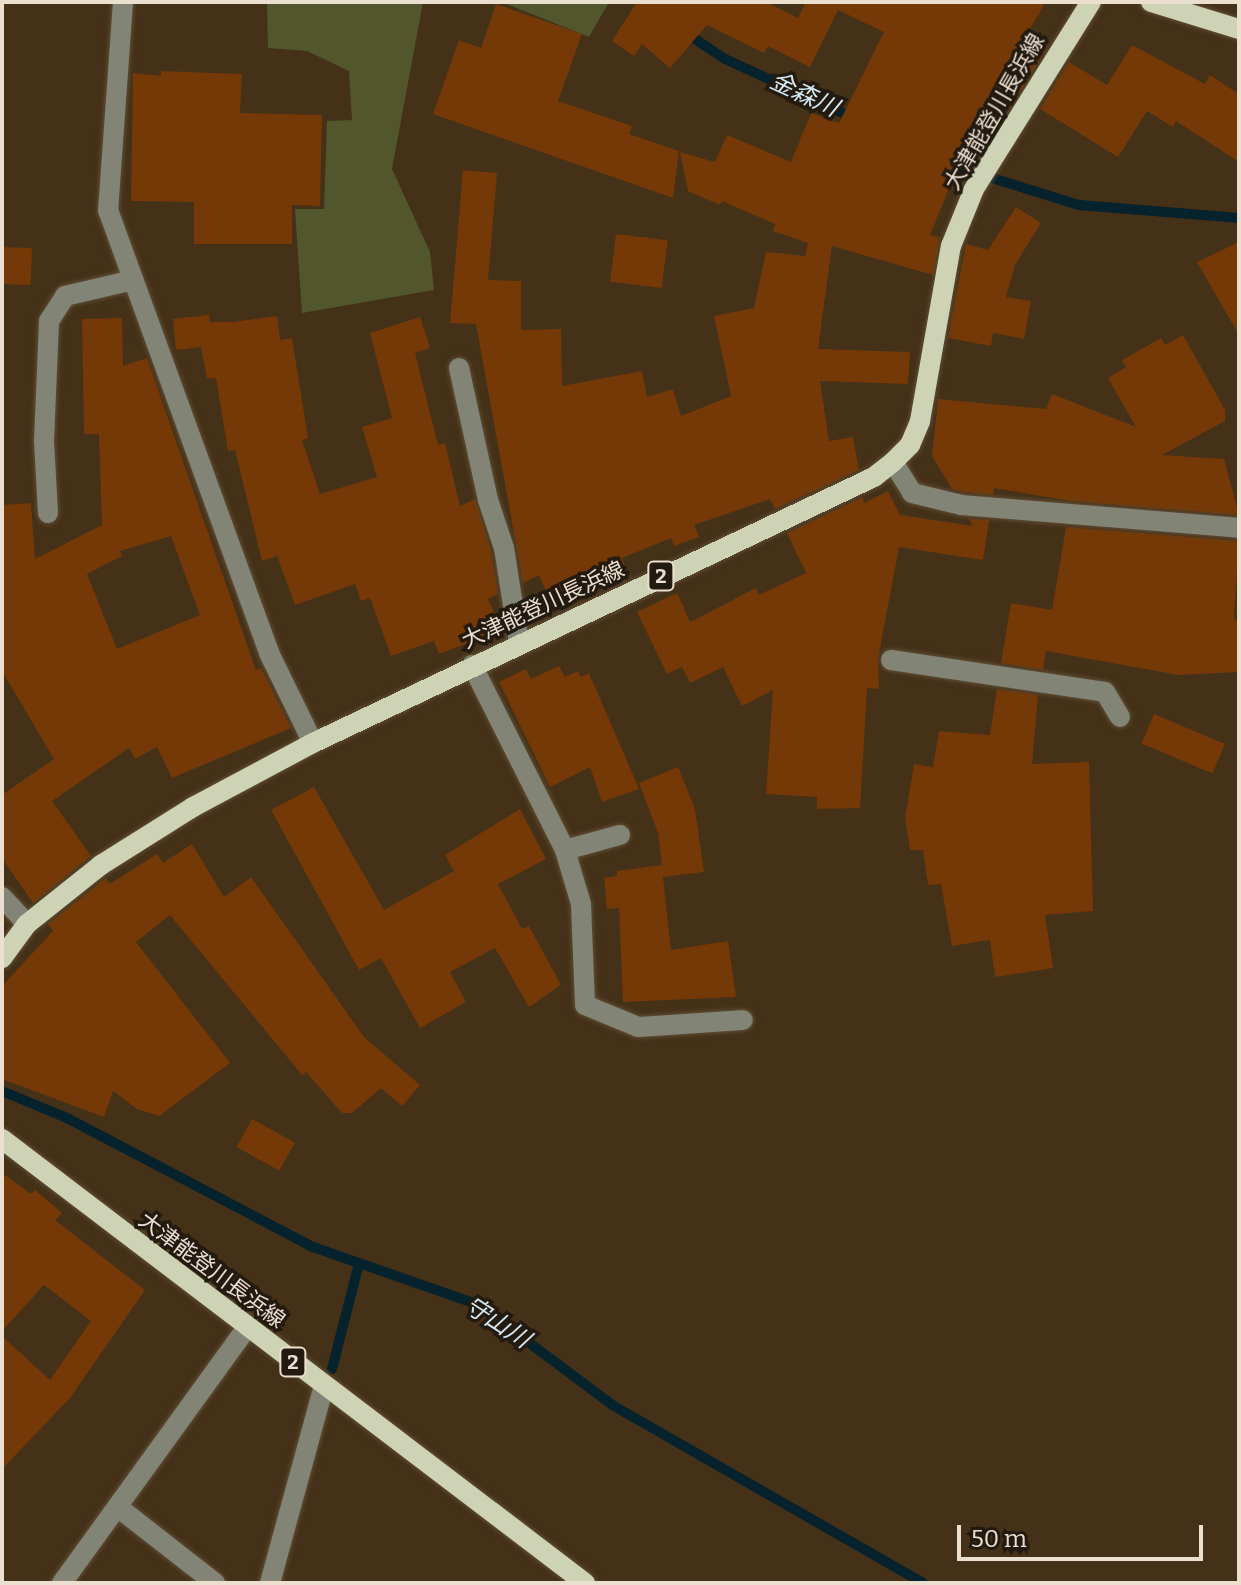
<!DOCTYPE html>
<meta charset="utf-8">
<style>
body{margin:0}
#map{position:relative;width:1241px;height:1585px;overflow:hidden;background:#443118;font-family:Bitter,"Noto Sans JP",serif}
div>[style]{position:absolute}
.green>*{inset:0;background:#52562c}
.stream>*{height:10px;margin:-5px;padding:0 5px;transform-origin:5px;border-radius:5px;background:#05222d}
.building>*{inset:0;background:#743907;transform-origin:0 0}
.roads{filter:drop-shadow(0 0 2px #5f4d35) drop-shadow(0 0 2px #5f4d35)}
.minor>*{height:20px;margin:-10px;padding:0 10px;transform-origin:10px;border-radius:10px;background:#828476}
.major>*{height:20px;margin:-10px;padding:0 10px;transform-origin:10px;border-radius:10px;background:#ced3b5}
span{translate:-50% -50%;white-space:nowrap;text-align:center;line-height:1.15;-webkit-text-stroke:7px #241b10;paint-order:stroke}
.shield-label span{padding:2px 6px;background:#241b10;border:2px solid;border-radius:6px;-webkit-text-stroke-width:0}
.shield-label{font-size:20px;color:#ebdfd0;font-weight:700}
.street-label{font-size:22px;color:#ebdfd0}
.water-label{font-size:24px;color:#d3e8f2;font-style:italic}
.frame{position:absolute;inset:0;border:4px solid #ebdfd0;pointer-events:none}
.scale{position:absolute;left:957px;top:1525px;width:246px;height:36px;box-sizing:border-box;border:4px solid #ebdfd0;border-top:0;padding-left:10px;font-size:24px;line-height:28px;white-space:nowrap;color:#ebdfd0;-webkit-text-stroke:6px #241b10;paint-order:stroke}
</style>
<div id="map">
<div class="green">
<div style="clip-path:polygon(267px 2px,423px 2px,392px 169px,430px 252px,434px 290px,302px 313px,295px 209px,324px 209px,327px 121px,352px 120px,349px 71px,307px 51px,268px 48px)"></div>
<div style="clip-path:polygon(502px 2px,609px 2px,589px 37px)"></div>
</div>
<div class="stream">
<div style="left:686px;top:33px;width:47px;rotate:33.7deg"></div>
<div style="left:725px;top:59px;width:144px;rotate:24.6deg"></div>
<div style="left:947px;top:161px;width:19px;rotate:25deg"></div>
<div style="left:992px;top:178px;width:91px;rotate:17.2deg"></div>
<div style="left:1079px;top:205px;width:161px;rotate:4.6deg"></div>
<div style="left:2px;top:1091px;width:70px;rotate:22.6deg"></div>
<div style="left:67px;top:1118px;width:278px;rotate:27.7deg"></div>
<div style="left:313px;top:1247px;width:174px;rotate:19.2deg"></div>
<div style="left:477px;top:1304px;width:171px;rotate:36.7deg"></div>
<div style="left:614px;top:1406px;width:356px;rotate:29.8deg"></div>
<div style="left:332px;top:1369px;width:109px;rotate:-75.7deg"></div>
</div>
<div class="building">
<div style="clip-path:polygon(637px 2px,766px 2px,798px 18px,806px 2px,1046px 2px,1026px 35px,1047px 48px,1018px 95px,1011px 91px,972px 159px,963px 154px,930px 235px,940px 237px,933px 275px,832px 246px,818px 349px,910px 352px,908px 384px,820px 381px,829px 441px,853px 437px,859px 470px,775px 509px,770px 499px,694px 525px,699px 537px,674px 546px,671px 538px,622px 558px,626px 569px,550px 600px,539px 575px,523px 583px,476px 324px,450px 323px,463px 170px,497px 173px,488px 280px,521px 281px,521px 330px,561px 329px,562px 386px,642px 371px,647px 397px,673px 389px,681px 416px,731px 396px,714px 316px,754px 308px,766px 252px,805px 256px,808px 243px,773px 231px,775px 224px,722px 201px,720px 205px,688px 191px,680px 152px,715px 162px,727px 135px,791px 162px,811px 113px,839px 123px,884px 32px,838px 10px,810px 67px,768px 46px,764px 53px,707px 25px,670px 68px,642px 44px,634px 56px,612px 41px)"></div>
<div style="clip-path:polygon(496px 4px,582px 34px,558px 101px,632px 126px,629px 134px,679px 151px,673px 198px,433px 114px,459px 40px,481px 48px)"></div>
<div style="clip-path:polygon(1132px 45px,1205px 84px,1210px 75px,1239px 94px,1239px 162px,1176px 121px,1173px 127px,1147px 111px,1118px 157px,1040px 109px,1069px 62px,1107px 85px)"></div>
<div style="clip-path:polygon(161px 71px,242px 74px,240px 113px,322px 115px,320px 206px,292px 205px,292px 244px,194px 244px,194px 202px,131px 201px,133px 73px,161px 76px)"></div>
<div style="clip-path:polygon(1016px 207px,1041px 223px,1015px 265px,1006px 297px,1031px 301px,1024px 339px,993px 333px,991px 346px,948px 338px,966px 244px,988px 250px)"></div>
<div style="left:616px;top:234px;width:52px;height:48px;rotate:7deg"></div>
<div style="clip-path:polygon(1239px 242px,1239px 335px,1197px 262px)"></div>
<div style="left:2px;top:247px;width:30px;height:37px;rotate:2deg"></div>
<div style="clip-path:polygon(209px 315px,210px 322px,233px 322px,277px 316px,280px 340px,292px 338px,308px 438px,302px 440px,320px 494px,377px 477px,362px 427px,392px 418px,370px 333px,420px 317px,430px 348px,415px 353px,438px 445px,445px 443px,460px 506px,475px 499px,491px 551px,498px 594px,488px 599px,495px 614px,481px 638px,439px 654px,434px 641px,391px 656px,370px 598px,361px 601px,355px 584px,295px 605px,277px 556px,262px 561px,235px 450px,228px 451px,216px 378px,207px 379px,201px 347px,176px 350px,173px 319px)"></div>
<div style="clip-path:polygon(evenodd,122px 318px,123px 366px,147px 358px,256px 670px,261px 668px,291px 728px,172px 778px,157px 747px,135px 759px,129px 748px,52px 801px,91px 856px,33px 903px,2px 858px,2px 795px,54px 759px,2px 671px,2px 505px,31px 503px,35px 559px,102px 525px,99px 434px,84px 434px,82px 319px,122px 318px,171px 536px,200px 615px,117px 649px,87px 574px,122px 556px,120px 551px,171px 536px)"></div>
<div style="clip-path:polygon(1183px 335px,1225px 410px,1225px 421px,1162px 455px,1224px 459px,1239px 515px,1070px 501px,994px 488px,993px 495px,964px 492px,952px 489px,932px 456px,938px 399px,1046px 409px,1052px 394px,1136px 427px,1108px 378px,1126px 367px,1122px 360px,1161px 338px,1165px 345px)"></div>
<div style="clip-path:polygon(888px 491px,900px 515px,973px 526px,969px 519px,989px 520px,983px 560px,899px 547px,878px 659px,879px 689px,867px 688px,860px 808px,817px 809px,817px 797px,766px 794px,773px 690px,742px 706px,723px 667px,690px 683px,682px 667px,667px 674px,637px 612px,677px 593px,690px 622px,756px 588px,759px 595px,806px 573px,787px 533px,863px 497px,864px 503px)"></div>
<div style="clip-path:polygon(1066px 527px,1239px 541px,1234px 617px,1239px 625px,1239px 672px,1178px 675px,1046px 651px,1043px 670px,1001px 663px,1011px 603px,1052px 610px)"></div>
<div style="clip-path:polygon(559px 666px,565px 677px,578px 671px,581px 677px,589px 673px,639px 789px,602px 802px,590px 767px,550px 787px,499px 682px,526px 669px,531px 679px)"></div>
<div style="clip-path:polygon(997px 689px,1038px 695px,1032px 764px,1089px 762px,1093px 911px,1045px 915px,1053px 968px,995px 977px,990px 940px,952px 946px,941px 884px,928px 885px,923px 850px,910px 850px,905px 818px,914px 764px,933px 767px,939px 731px,990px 735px)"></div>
<div style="left:1154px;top:714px;width:77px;height:32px;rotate:23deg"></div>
<div style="clip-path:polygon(678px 767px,695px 809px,704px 872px,663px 877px,671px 950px,728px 941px,736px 997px,623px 1002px,619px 908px,607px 909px,604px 878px,617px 876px,617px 871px,662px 865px,658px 833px,639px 783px)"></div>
<div style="clip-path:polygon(314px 787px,384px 910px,454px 871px,445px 855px,520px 809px,546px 859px,498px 884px,522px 929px,529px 926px,561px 985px,529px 1007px,495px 948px,450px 972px,466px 1002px,420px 1028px,381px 958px,359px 970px,271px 810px)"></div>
<div style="clip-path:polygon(192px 844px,224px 897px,251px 877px,364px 1037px,420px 1085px,402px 1106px,381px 1088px,352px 1113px,342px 1113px,306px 1072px,302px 1075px,170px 915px,136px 942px,230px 1063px,159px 1116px,137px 1109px,113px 1091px,104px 1117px,2px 1079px,2px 986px,53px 931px,48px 924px,106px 878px,110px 884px,157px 854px,163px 863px)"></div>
<div style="left:252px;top:1119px;width:49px;height:32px;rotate:29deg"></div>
<div style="clip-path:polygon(2px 1173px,31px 1194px,35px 1190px,62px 1213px,55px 1220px,145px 1290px,70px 1398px,2px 1469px,2px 1336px,50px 1380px,91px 1321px,44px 1285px,2px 1331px)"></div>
</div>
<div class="roads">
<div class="minor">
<div style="left:123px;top:2px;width:209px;rotate:94.1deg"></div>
<div style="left:108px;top:210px;width:471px;rotate:70deg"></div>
<div style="left:269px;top:653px;width:100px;rotate:63.9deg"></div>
<div style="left:459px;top:368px;width:135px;rotate:77.6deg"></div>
<div style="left:488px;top:500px;width:51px;rotate:71.6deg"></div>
<div style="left:504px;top:548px;width:96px;rotate:81deg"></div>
<div style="left:893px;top:462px;width:36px;rotate:58deg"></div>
<div style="left:912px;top:493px;width:51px;rotate:13.5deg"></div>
<div style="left:962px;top:505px;width:278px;rotate:4.7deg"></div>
<div style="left:48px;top:513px;width:72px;rotate:-93.2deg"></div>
<div style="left:44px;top:441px;width:120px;rotate:-87.6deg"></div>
<div style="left:49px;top:321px;width:30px;rotate:-57deg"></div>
<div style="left:65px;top:296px;width:70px;rotate:-13.2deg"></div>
<div style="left:891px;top:660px;width:216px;rotate:8.5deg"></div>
<div style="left:1105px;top:692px;width:29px;rotate:59deg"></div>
<div style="left:472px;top:665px;width:207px;rotate:63.3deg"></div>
<div style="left:565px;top:850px;width:56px;rotate:73.5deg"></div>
<div style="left:581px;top:904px;width:101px;rotate:87.7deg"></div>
<div style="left:585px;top:1005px;width:57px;rotate:22.5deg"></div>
<div style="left:638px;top:1027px;width:105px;rotate:-3.8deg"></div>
<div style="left:565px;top:850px;width:57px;rotate:-15.3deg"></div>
<div style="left:2px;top:897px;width:37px;rotate:47deg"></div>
<div style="left:119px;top:1508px;width:122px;rotate:38deg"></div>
<div style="left:62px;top:1583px;width:316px;rotate:-54.1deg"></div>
<div style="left:270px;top:1583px;width:204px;rotate:-74.7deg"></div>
</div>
<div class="major">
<div style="left:1151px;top:2px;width:92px;rotate:17.1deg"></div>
<div style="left:2px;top:958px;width:42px;rotate:-53.7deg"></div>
<div style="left:27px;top:924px;width:95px;rotate:-38.6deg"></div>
<div style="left:101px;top:865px;width:109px;rotate:-32.2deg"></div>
<div style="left:193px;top:807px;width:136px;rotate:-28.1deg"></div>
<div style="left:313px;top:743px;width:621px;rotate:-25.37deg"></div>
<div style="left:874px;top:477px;width:24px;rotate:-38deg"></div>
<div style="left:893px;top:462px;width:24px;rotate:-45deg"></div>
<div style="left:910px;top:445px;width:26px;rotate:-67deg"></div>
<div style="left:920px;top:421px;width:178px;rotate:-80deg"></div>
<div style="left:951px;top:246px;width:61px;rotate:-68deg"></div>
<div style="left:974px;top:189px;width:221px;rotate:-58deg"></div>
<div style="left:2px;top:1139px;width:733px;rotate:37.29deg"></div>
</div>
</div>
<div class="shield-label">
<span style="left:661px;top:576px">2</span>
<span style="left:293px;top:1362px">2</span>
</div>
<div class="street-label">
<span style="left:994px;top:112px;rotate:-60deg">大津能登川長浜線</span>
<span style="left:543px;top:605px;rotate:-25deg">大津能登川長浜線</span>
<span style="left:212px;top:1270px;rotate:37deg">大津能登川長浜線</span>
</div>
<div class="water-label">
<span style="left:804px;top:95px;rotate:25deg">金森川</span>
<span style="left:497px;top:1323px;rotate:33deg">守山川</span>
</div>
<div class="frame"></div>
<div class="scale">50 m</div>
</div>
